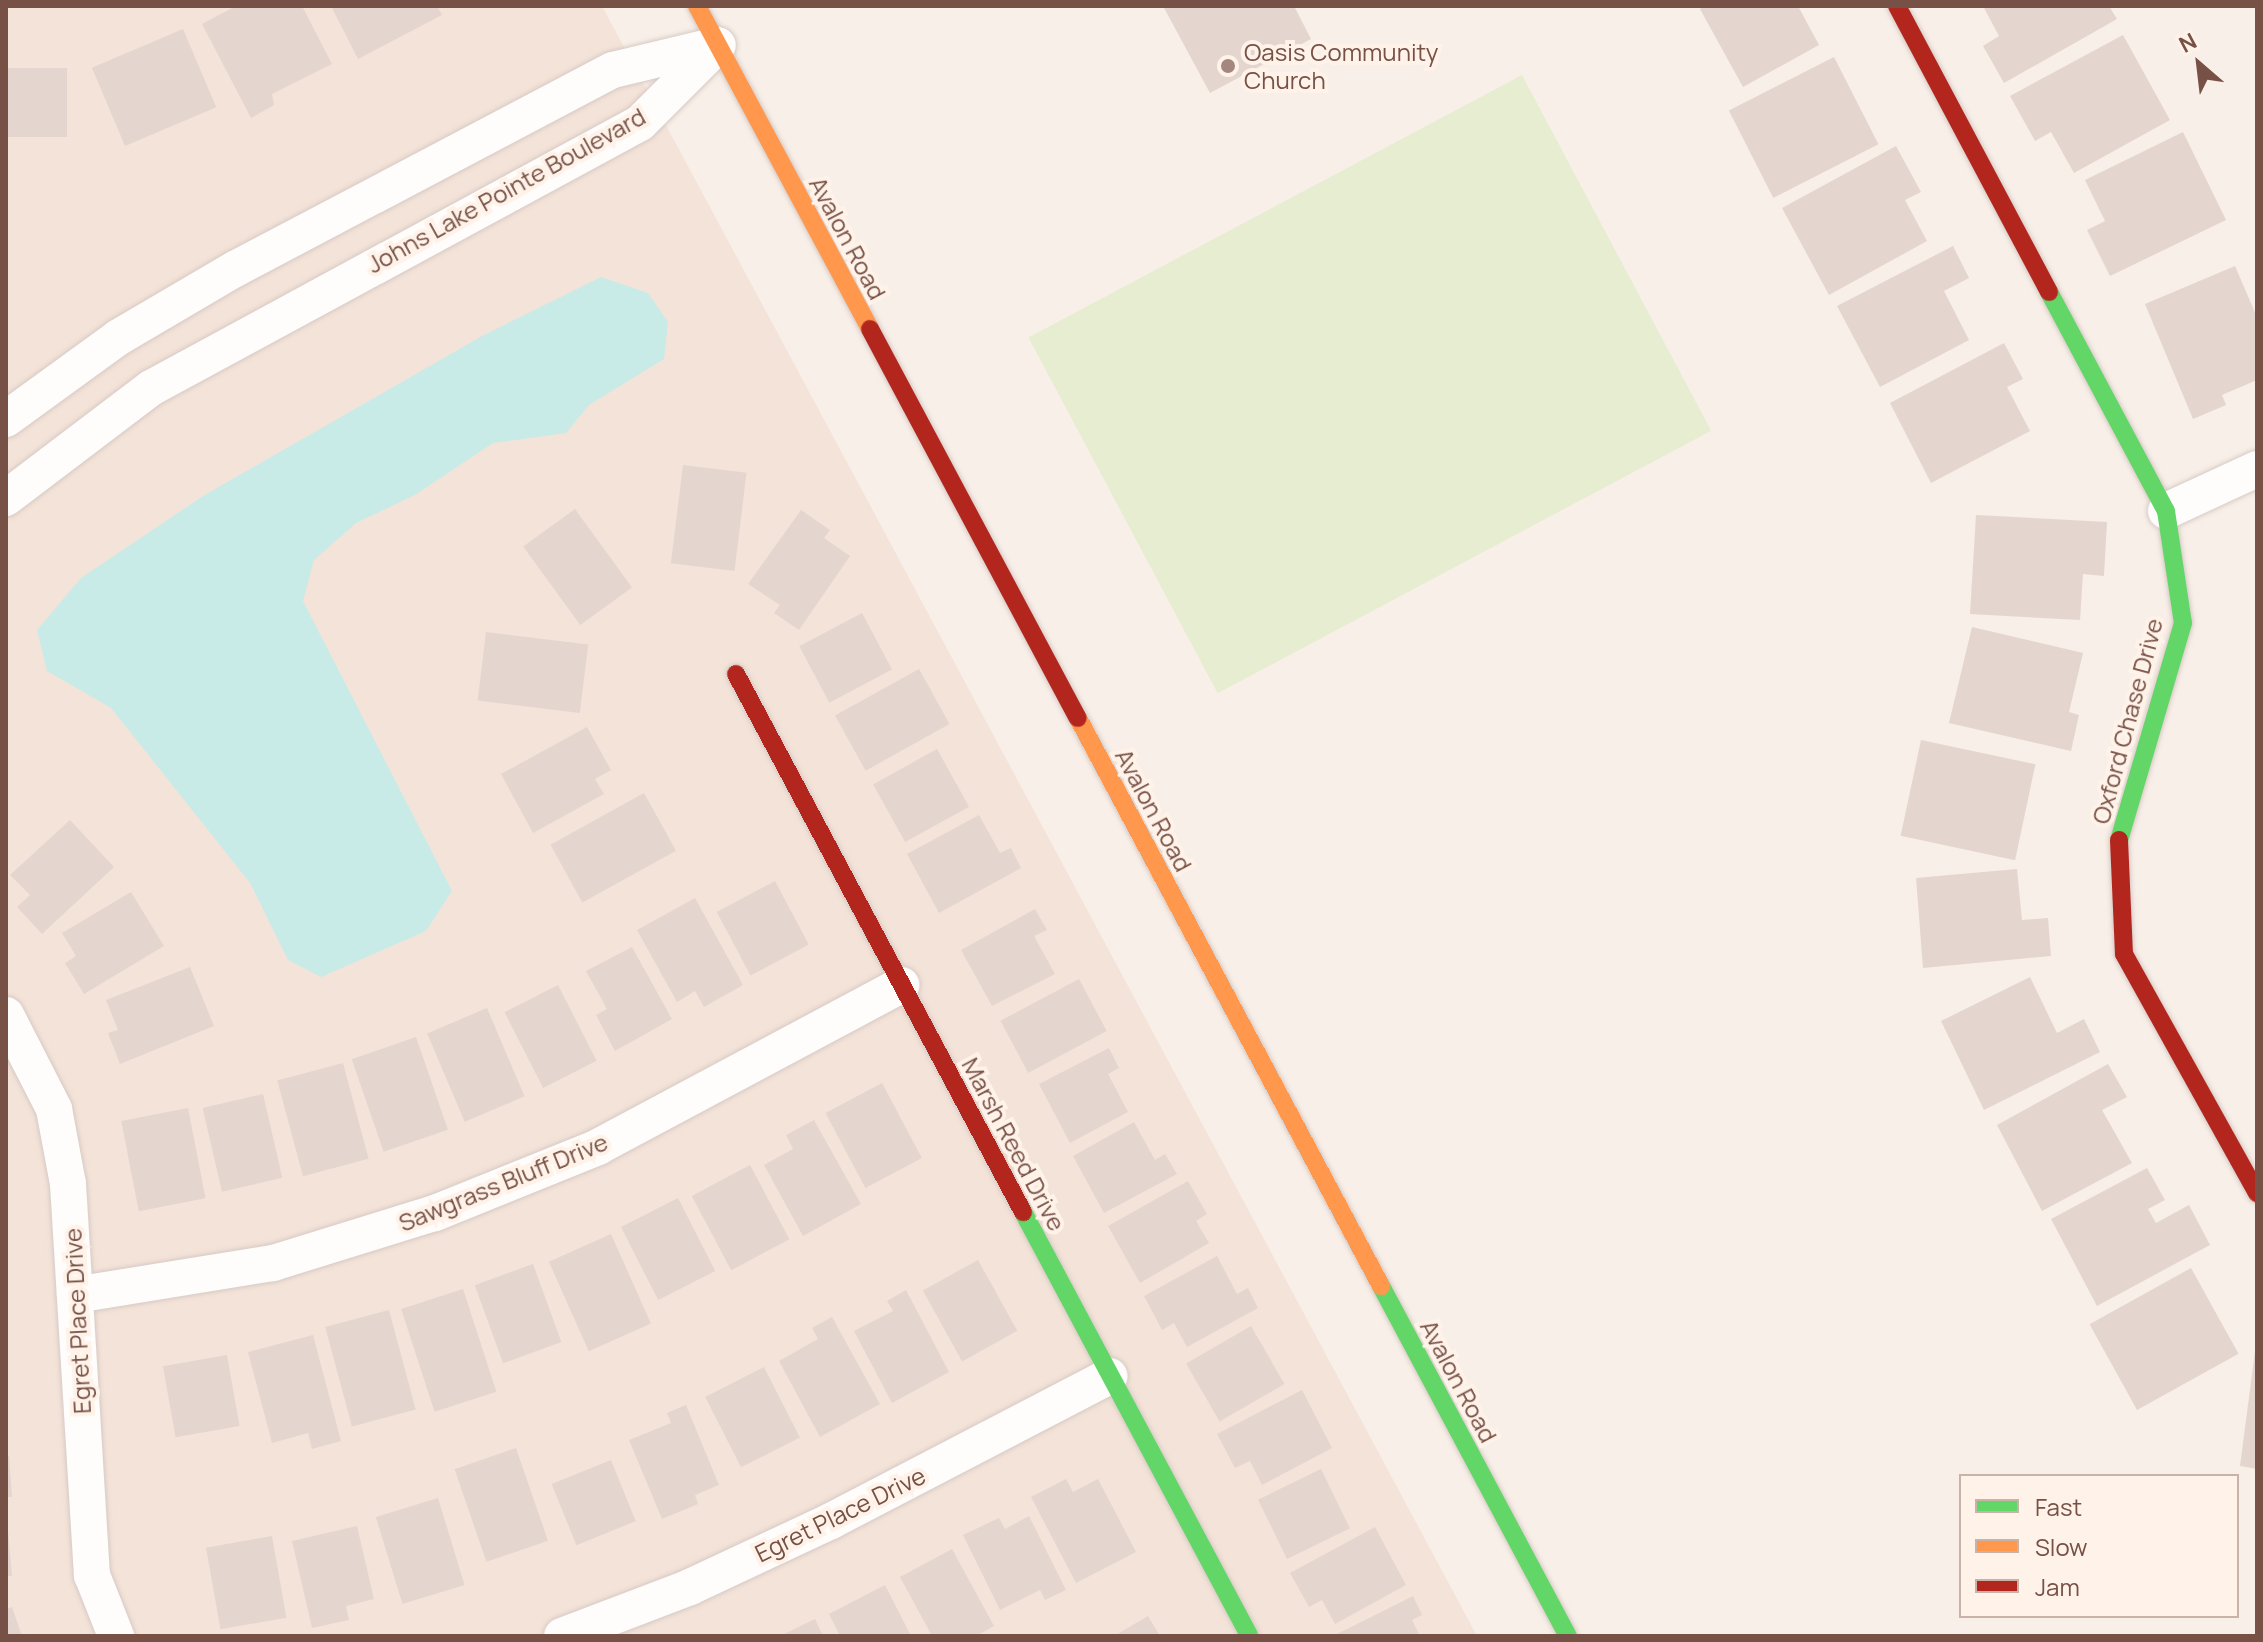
<!DOCTYPE html>
<style>
body{margin:0}
#map{position:relative;width:2263px;height:1642px;overflow:hidden;background:#f8efe8;font-family:Manrope,sans-serif}
div>[style]{position:absolute}
.residential>*{inset:0;background:#f4e3d8}
.green>*{inset:0;background:#e7edd1;transform-origin:0 0}
.water>*{inset:0;background:#c9ebe7}
.building>*{inset:0;background:#e4d5cf;transform-origin:0 0}
.roads{filter:drop-shadow(0 0 2px #d6cac5) drop-shadow(0 0 2px #d6cac5)}
.street>*{height:36px;margin:-18px;padding:0 18px;transform-origin:18px;border-radius:18px;background:#fefdfc}
.fast>*{height:18px;margin:-9px;padding:0 9px;transform-origin:9px;border-radius:9px;background:#63d668}
.slow>*{height:18px;margin:-9px;padding:0 9px;transform-origin:9px;border-radius:9px;background:#ff974d}
.jam>*{height:18px;margin:-9px;padding:0 9px;transform-origin:9px;border-radius:9px;background:#b3261e}
.dots>*{width:22px;height:22px;translate:-50% -50%;box-sizing:border-box;border:4px solid #fff3e9;border-radius:50%}
span{translate:-50% -50%;white-space:nowrap;text-align:center;line-height:1.15;-webkit-text-stroke:8px #fff3e9;paint-order:stroke}
.poi-label{font-size:24px;color:#775046}
.left{translate:0 -50%;text-align:left}
.street-label{font-size:24px;color:#775046}
.frame{position:absolute;inset:0;border:8px solid #775046;pointer-events:none}
.legend{position:absolute;left:1959px;top:1474px;width:280px;height:144px;box-sizing:border-box;background:#fff3e9;border:2px solid #c9b2a8;margin:0;padding:10px 14px;list-style:none;font-size:24px;color:#775046}
.legend li{display:flex;align-items:center;gap:16px;height:40px}
.legend b{width:40px;border:2px solid #c9b2a8}
.north{position:absolute;left:2159px;top:24px;width:80px;height:80px;-webkit-text-stroke:6px #fff3e9;paint-order:stroke;rotate:332deg;font-size:22px;font-weight:700;line-height:32px;text-align:center;color:#775046}
.north::after{content:'';display:block;margin:auto;width:28px;height:36px;background:#775046;clip-path:polygon(50% 0,100% 100%,50% 72%,0 100%)}
</style>
<div id="map">
<div class="residential">
<div style="clip-path:polygon(6px 6px,602px 6px,1477px 1636px,6px 1636px)"></div>
</div>
<div class="green">
<div style="left:1522px;top:75px;width:403px;height:559px;rotate:62deg"></div>
</div>
<div class="water">
<div style="clip-path:polygon(601px 277px,648px 293px,668px 322px,664px 359px,589px 405px,566px 433px,493px 443px,415px 495px,356px 523px,314px 560px,303px 601px,452px 891px,426px 931px,321px 977px,288px 960px,250px 883px,111px 708px,47px 671px,37px 630px,81px 578px,203px 496px,482px 336px)"></div>
</div>
<div class="building">
<div style="clip-path:polygon(236px 6px,302px 6px,332px 64px,272px 94px,274px 105px,251px 118px,202px 24px)"></div>
<div style="clip-path:polygon(331px 6px,437px 6px,442px 15px,358px 59px)"></div>
<div style="clip-path:polygon(1163px 6px,1294px 6px,1311px 39px,1210px 93px)"></div>
<div style="clip-path:polygon(1704px 6px,1798px 6px,1819px 45px,1743px 87px,1700px 9px)"></div>
<div style="clip-path:polygon(1983px 6px,2109px 6px,2117px 19px,2004px 83px,1983px 46px,1999px 36px)"></div>
<div style="left:183px;top:29px;width:85px;height:99px;rotate:67deg"></div>
<div style="clip-path:polygon(2123px 35px,2170px 120px,2074px 173px,2051px 132px,2035px 141px,2010px 96px)"></div>
<div style="left:1834px;top:57px;width:98px;height:118px;rotate:63deg"></div>
<div style="left:6px;top:68px;width:61px;height:69px"></div>
<div style="clip-path:polygon(2183px 132px,2226px 220px,2110px 276px,2087px 230px,2105px 221px,2085px 180px)"></div>
<div style="clip-path:polygon(1896px 146px,1921px 192px,1905px 200px,1927px 241px,1829px 295px,1782px 208px)"></div>
<div style="clip-path:polygon(1953px 246px,1969px 278px,1944px 291px,1969px 340px,1880px 387px,1837px 306px)"></div>
<div style="clip-path:polygon(2235px 266px,2257px 317px,2257px 380px,2222px 395px,2226px 405px,2193px 419px,2145px 304px)"></div>
<div style="clip-path:polygon(2004px 343px,2023px 379px,2007px 387px,2030px 431px,1931px 483px,1890px 403px)"></div>
<div style="left:683px;top:465px;width:64px;height:99px;rotate:7deg"></div>
<div style="left:575px;top:509px;width:97px;height:64px;rotate:54deg"></div>
<div style="clip-path:polygon(801px 510px,830px 530px,824px 538px,850px 556px,799px 630px,774px 613px,780px 605px,748px 584px)"></div>
<div style="clip-path:polygon(1976px 515px,2107px 522px,2104px 576px,2083px 574px,2080px 620px,1970px 614px)"></div>
<div style="left:862px;top:613px;width:64px;height:71px;rotate:62deg"></div>
<div style="clip-path:polygon(1972px 627px,2083px 653px,2069px 712px,2079px 715px,2071px 751px,1949px 723px)"></div>
<div style="left:486px;top:632px;width:103px;height:69px;rotate:7deg"></div>
<div style="left:919px;top:669px;width:63px;height:96px;rotate:61deg"></div>
<div style="clip-path:polygon(587px 727px,611px 770px,595px 779px,604px 794px,533px 833px,501px 774px)"></div>
<div style="left:1921px;top:740px;width:117px;height:98px;rotate:12deg"></div>
<div style="left:937px;top:749px;width:66px;height:73px;rotate:61deg"></div>
<div style="left:644px;top:793px;width:66px;height:107px;rotate:61deg"></div>
<div style="clip-path:polygon(979px 815px,1000px 853px,1011px 848px,1021px 868px,939px 913px,907px 854px)"></div>
<div style="clip-path:polygon(70px 820px,114px 867px,42px 934px,17px 907px,30px 895px,10px 875px)"></div>
<div style="clip-path:polygon(2017px 869px,2022px 920px,2048px 918px,2051px 956px,1923px 968px,1916px 878px)"></div>
<div style="left:775px;top:881px;width:72px;height:66px;rotate:62deg"></div>
<div style="clip-path:polygon(131px 892px,164px 946px,84px 994px,65px 963px,76px 956px,62px 933px)"></div>
<div style="clip-path:polygon(695px 898px,743px 985px,704px 1007px,695px 991px,677px 1002px,637px 930px)"></div>
<div style="clip-path:polygon(1035px 909px,1047px 930px,1034px 936px,1055px 974px,992px 1006px,961px 950px)"></div>
<div style="clip-path:polygon(632px 947px,672px 1019px,615px 1051px,596px 1015px,607px 1009px,586px 971px)"></div>
<div style="clip-path:polygon(190px 967px,214px 1026px,120px 1064px,108px 1033px,118px 1030px,106px 1000px)"></div>
<div style="clip-path:polygon(2030px 977px,2057px 1033px,2084px 1019px,2100px 1052px,1984px 1110px,1941px 1021px)"></div>
<div style="left:1079px;top:979px;width:59px;height:89px;rotate:62deg"></div>
<div style="left:558px;top:985px;width:85px;height:60px;rotate:63deg"></div>
<div style="left:487px;top:1008px;width:96px;height:65px;rotate:67deg"></div>
<div style="left:416px;top:1037px;width:98px;height:68px;rotate:71deg"></div>
<div style="clip-path:polygon(1109px 1048px,1119px 1068px,1108px 1074px,1128px 1112px,1070px 1143px,1039px 1084px)"></div>
<div style="left:343px;top:1063px;width:99px;height:68px;rotate:75deg"></div>
<div style="clip-path:polygon(2108px 1064px,2127px 1097px,2102px 1110px,2132px 1163px,2042px 1211px,1997px 1125px)"></div>
<div style="left:882px;top:1083px;width:85px;height:64px;rotate:62deg"></div>
<div style="left:263px;top:1094px;width:86px;height:62px;rotate:77deg"></div>
<div style="left:188px;top:1108px;width:92px;height:68px;rotate:79deg"></div>
<div style="clip-path:polygon(814px 1120px,861px 1204px,803px 1236px,764px 1165px,793px 1149px,786px 1135px)"></div>
<div style="clip-path:polygon(1134px 1122px,1155px 1160px,1165px 1154px,1177px 1174px,1104px 1213px,1073px 1156px)"></div>
<div style="left:750px;top:1165px;width:84px;height:66px;rotate:62deg"></div>
<div style="clip-path:polygon(2147px 1168px,2165px 1200px,2148px 1209px,2156px 1223px,2189px 1205px,2210px 1245px,2097px 1306px,2051px 1219px)"></div>
<div style="clip-path:polygon(1188px 1181px,1207px 1214px,1196px 1221px,1209px 1243px,1140px 1283px,1108px 1226px)"></div>
<div style="left:678px;top:1198px;width:82px;height:64px;rotate:63deg"></div>
<div style="left:611px;top:1234px;width:98px;height:68px;rotate:66deg"></div>
<div style="clip-path:polygon(1217px 1256px,1237px 1294px,1248px 1288px,1258px 1308px,1187px 1347px,1174px 1323px,1162px 1330px,1144px 1296px)"></div>
<div style="left:978px;top:1260px;width:81px;height:63px;rotate:61deg"></div>
<div style="left:533px;top:1264px;width:83px;height:62px;rotate:70deg"></div>
<div style="left:2191px;top:1268px;width:98px;height:116px;rotate:61deg"></div>
<div style="left:463px;top:1289px;width:108px;height:65px;rotate:72deg"></div>
<div style="clip-path:polygon(906px 1290px,949px 1372px,892px 1403px,854px 1331px,893px 1311px,887px 1301px)"></div>
<div style="left:389px;top:1310px;width:103px;height:66px;rotate:75deg"></div>
<div style="clip-path:polygon(832px 1317px,880px 1404px,820px 1437px,779px 1361px,818px 1339px,812px 1328px)"></div>
<div style="left:1251px;top:1326px;width:67px;height:75px;rotate:60deg"></div>
<div style="clip-path:polygon(313px 1335px,341px 1441px,312px 1449px,308px 1433px,272px 1443px,248px 1352px)"></div>
<div style="clip-path:polygon(2255px 1351px,2257px 1351px,2257px 1469px,2240px 1466px)"></div>
<div style="left:227px;top:1355px;width:72px;height:65px;rotate:80deg"></div>
<div style="left:764px;top:1367px;width:79px;height:66px;rotate:63deg"></div>
<div style="clip-path:polygon(1302px 1390px,1332px 1448px,1262px 1485px,1250px 1461px,1235px 1468px,1217px 1434px)"></div>
<div style="clip-path:polygon(686px 1405px,719px 1485px,695px 1495px,698px 1504px,662px 1519px,629px 1440px,671px 1423px,667px 1413px)"></div>
<div style="left:516px;top:1448px;width:98px;height:65px;rotate:71deg"></div>
<div style="clip-path:polygon(6px 1456px,9px 1456px,12px 1497px,6px 1497px)"></div>
<div style="left:611px;top:1460px;width:66px;height:64px;rotate:68deg"></div>
<div style="left:1321px;top:1469px;width:66px;height:70px;rotate:64deg"></div>
<div style="clip-path:polygon(1066px 1479px,1073px 1492px,1098px 1479px,1136px 1552px,1076px 1583px,1031px 1497px)"></div>
<div style="left:438px;top:1498px;width:91px;height:65px;rotate:73deg"></div>
<div style="clip-path:polygon(1029px 1516px,1066px 1590px,1045px 1600px,1040px 1590px,1000px 1610px,963px 1535px,999px 1518px,1005px 1529px)"></div>
<div style="clip-path:polygon(357px 1526px,374px 1599px,346px 1606px,349px 1620px,312px 1628px,292px 1541px)"></div>
<div style="clip-path:polygon(1375px 1527px,1406px 1585px,1335px 1624px,1322px 1600px,1309px 1607px,1290px 1573px)"></div>
<div style="clip-path:polygon(8px 1531px,12px 1576px,6px 1576px,6px 1532px)"></div>
<div style="left:272px;top:1536px;width:83px;height:67px;rotate:80deg"></div>
<div style="clip-path:polygon(952px 1549px,994px 1626px,976px 1636px,932px 1636px,900px 1577px)"></div>
<div style="clip-path:polygon(885px 1585px,911px 1636px,840px 1636px,829px 1614px)"></div>
<div style="clip-path:polygon(1413px 1596px,1422px 1615px,1412px 1620px,1420px 1636px,1333px 1636px)"></div>
<div style="clip-path:polygon(12px 1607px,22px 1636px,6px 1636px,6px 1609px)"></div>
<div style="clip-path:polygon(1148px 1616px,1160px 1636px,1114px 1636px)"></div>
<div style="clip-path:polygon(815px 1619px,823px 1636px,780px 1636px)"></div>
</div>
<div class="roads">
<div class="street">
<div style="left:6px;top:419px;width:140px;rotate:-36deg"></div>
<div style="left:119px;top:337px;width:134px;rotate:-30.4deg"></div>
<div style="left:235px;top:269px;width:427px;rotate:-27.8deg"></div>
<div style="left:613px;top:70px;width:107px;rotate:-13.5deg"></div>
<div style="left:6px;top:498px;width:182px;rotate:-37.2deg"></div>
<div style="left:151px;top:388px;width:556px;rotate:-28.45deg"></div>
<div style="left:640px;top:123px;width:110px;rotate:-45deg"></div>
<div style="left:2166px;top:511px;width:100px;rotate:-24.8deg"></div>
<div style="left:6px;top:1015px;width:106px;rotate:62.9deg"></div>
<div style="left:54px;top:1109px;width:76px;rotate:79.4deg"></div>
<div style="left:68px;top:1184px;width:392px;rotate:86.5deg"></div>
<div style="left:92px;top:1575px;width:66px;rotate:68.5deg"></div>
<div style="left:75px;top:1295px;width:201px;rotate:-9.2deg"></div>
<div style="left:273px;top:1263px;width:170px;rotate:-17.2deg"></div>
<div style="left:435px;top:1213px;width:176px;rotate:-22deg"></div>
<div style="left:598px;top:1147px;width:344px;rotate:-28.1deg"></div>
<div style="left:562px;top:1636px;width:137px;rotate:-20.9deg"></div>
<div style="left:690px;top:1587px;width:156px;rotate:-25.1deg"></div>
<div style="left:831px;top:1521px;width:314px;rotate:-27.5deg"></div>
</div>
<div class="fast">
<div style="left:2049px;top:292px;width:248px;rotate:61.9deg"></div>
<div style="left:2166px;top:511px;width:113px;rotate:81.4deg"></div>
<div style="left:2183px;top:623px;width:226px;rotate:106.4deg"></div>
<div style="left:1023px;top:1212px;width:480px;rotate:61.9deg"></div>
<div style="left:1381px;top:1286px;width:397px;rotate:61.9deg"></div>
</div>
<div class="slow">
<div style="left:697px;top:6px;width:366px;rotate:61.8deg"></div>
<div style="left:1078px;top:718px;width:644px;rotate:61.92deg"></div>
</div>
<div class="jam">
<div style="left:1897px;top:6px;width:324px;rotate:62deg"></div>
<div style="left:870px;top:329px;width:441px;rotate:61.9deg"></div>
<div style="left:736px;top:674px;width:610px;rotate:61.92deg"></div>
<div style="left:2119px;top:840px;width:114px;rotate:87.5deg"></div>
<div style="left:2124px;top:954px;width:274px;rotate:60.9deg"></div>
</div>
</div>
<div class="dots">
<div style="left:1228px;top:66px;background:#a4887f"></div>
</div>
<div class="poi-label">
<span class="left" style="left:1244px;top:66px">Oasis Community<br>Church</span>
</div>
<div class="street-label">
<span style="left:506px;top:190px;rotate:-29deg">Johns Lake Pointe Boulevard</span>
<span style="left:848px;top:238px;rotate:62deg">Avalon Road</span>
<span style="left:2127px;top:721px;rotate:-75deg">Oxford Chase Drive</span>
<span style="left:1154px;top:810px;rotate:62deg">Avalon Road</span>
<span style="left:1014px;top:1144px;rotate:62deg">Marsh Reed Drive</span>
<span style="left:503px;top:1182px;rotate:-22deg">Sawgrass Bluff Drive</span>
<span style="left:77px;top:1321px;rotate:-93deg">Egret Place Drive</span>
<span style="left:1459px;top:1381px;rotate:62deg">Avalon Road</span>
<span style="left:840px;top:1514px;rotate:-26deg">Egret Place Drive</span>
</div>
<div class="frame"></div>
<ul class="legend">
<li><b style="height:10px;background:#63d668"></b>Fast</li>
<li><b style="height:10px;background:#ff974d"></b>Slow</li>
<li><b style="height:10px;background:#b3261e"></b>Jam</li>
</ul>
<div class="north">N</div>
</div>
